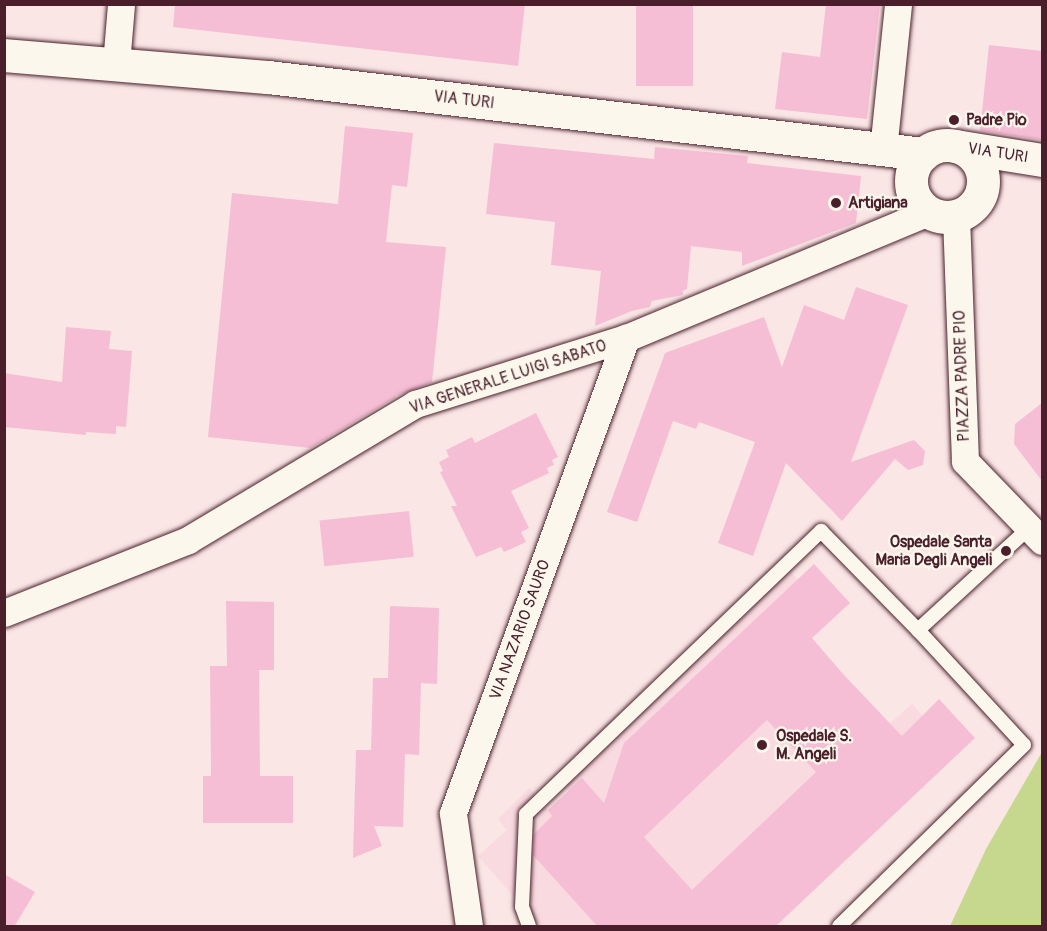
<!DOCTYPE html>
<style>
body{margin:0}
#map{position:relative;width:1047px;height:931px;overflow:hidden;background:#fae6e5;font-family:Pangolin,sans-serif}
div>[style]{position:absolute}
.built>*{inset:0;background:#f9dae0}
.green>*{inset:0;background:#c5d88d}
.building>*{inset:0;background:#f6bed5;transform-origin:0 0}
.roads{filter:drop-shadow(0 0 2px #4a1f2b) drop-shadow(0 0 2px #4a1f2b)}
.service>*{height:14px;margin:-7px;padding:0 7px;transform-origin:7px;border-radius:7px;background:#fbf7ec}
.minor>*{height:27px;margin:-13.5px;padding:0 13.5px;transform-origin:13.5px;border-radius:13.5px;background:#fbf7ec}
.tertiary>*{height:33px;margin:-16.5px;padding:0 16.5px;transform-origin:16.5px;border-radius:16.5px;background:#fbf7ec}
.tertiary>.ring{margin:-16.5px;padding:0;box-sizing:content-box;background:none;border:33px solid #fbf7ec;border-radius:50%}
.dots>*{width:16px;height:16px;translate:-50% -50%;box-sizing:border-box;border:3px solid #fbf7ec;border-radius:50%}
span{translate:-50% -50%;white-space:nowrap;text-align:center;line-height:1.15;-webkit-text-stroke:4.5px #fbf7ec;paint-order:stroke}
.street-label{font-size:16px;color:#4a1f2b}
.poi-label{font-size:16px;color:#4a1f2b;font-weight:700}
.left{translate:0 -50%;text-align:left}
.right{translate:-100% -50%;text-align:right}
.frame{position:absolute;inset:0;border:6px solid #4a1f2b;pointer-events:none}
</style>
<div id="map">
<div class="built">
<div style="clip-path:polygon(786px 567px,820px 603px,779px 638px,873px 738px,912px 704px,945px 740px,679px 926px,540px 926px,478px 856px,507px 830px,498px 819px,529px 788px,557px 820px,577px 802px,566px 787px,579px 749px)"></div>
</div>
<div class="green">
<div style="clip-path:polygon(1042px 752px,1042px 926px,950px 926px,986px 849px)"></div>
</div>
<div class="building">
<div style="clip-path:polygon(175px 4px,525px 4px,518px 66px,173px 27px)"></div>
<div style="left:636px;top:4px;width:57px;height:82px"></div>
<div style="clip-path:polygon(826px 4px,880px 4px,867px 119px,775px 109px,782px 52px,820px 57px)"></div>
<div style="clip-path:polygon(989px 45px,1042px 51px,1041px 140px,980px 131px)"></div>
<div style="clip-path:polygon(345px 126px,413px 133px,407px 187px,392px 185px,386px 242px,446px 247px,432px 382px,397px 396px,396px 394px,396px 397px,310px 448px,208px 437px,232px 193px,338px 204px)"></div>
<div style="clip-path:polygon(494px 143px,654px 159px,655px 147px,748px 156px,747px 163px,861px 176px,856px 223px,742px 266px,742px 252px,691px 246px,687px 289px,683px 291px,683px 295px,652px 301px,650px 307px,632px 311px,595px 326px,601px 271px,551px 265px,555px 222px,486px 214px)"></div>
<div style="clip-path:polygon(856px 287px,908px 305px,851px 462px,914px 440px,925px 451px,923px 465px,908px 470px,895px 459px,842px 521px,786px 463px,753px 556px,718px 543px,755px 442px,699px 422px,696px 429px,673px 421px,637px 522px,607px 512px,665px 353px,764px 317px,782px 367px,804px 305px,844px 320px)"></div>
<div style="clip-path:polygon(66px 327px,111px 331px,109px 349px,132px 351px,126px 427px,116px 426px,116px 434px,86px 432px,86px 435px,4px 427px,4px 373px,62px 382px)"></div>
<div style="clip-path:polygon(1042px 403px,1042px 481px,1014px 444px,1015px 424px)"></div>
<div style="clip-path:polygon(536px 413px,558px 457px,552px 460px,554px 465px,547px 468px,549px 473px,511px 491px,529px 528px,521px 532px,526px 542px,504px 552px,501px 547px,476px 557px,451px 506px,457px 506px,440px 472px,443px 471px,439px 462px,449px 457px,446px 450px,472px 437px,475px 443px)"></div>
<div style="left:409px;top:511px;width:46px;height:90px;rotate:84deg"></div>
<div style="clip-path:polygon(evenodd,814px 564px,850px 603px,812px 638px,843px 674px,902px 736px,939px 699px,975px 738px,775px 927px,598px 927px,533px 855px,534px 834px,552px 816px,548px 810px,582px 778px,604px 803px,624px 743px,814px 564px,767px 720px,816px 772px,692px 890px,644px 837px,767px 720px)"></div>
<div style="clip-path:polygon(226px 601px,274px 602px,274px 670px,259px 670px,260px 776px,293px 776px,293px 823px,203px 823px,203px 776px,211px 776px,210px 666px,227px 666px)"></div>
<div style="clip-path:polygon(390px 606px,439px 608px,437px 684px,421px 683px,419px 755px,405px 754px,403px 827px,374px 826px,382px 846px,353px 858px,356px 750px,371px 750px,373px 678px,388px 678px)"></div>
<div style="clip-path:polygon(4px 874px,35px 892px,14px 927px,4px 927px)"></div>
</div>
<div class="roads">
<div class="service">
<div style="left:918px;top:630px;width:151px;rotate:-42.6deg"></div>
<div style="left:529px;top:926px;width:20px;rotate:-110deg"></div>
<div style="left:522px;top:907px;width:93px;rotate:-87.5deg"></div>
<div style="left:526px;top:814px;width:409px;rotate:-43.8deg"></div>
<div style="left:821px;top:531px;width:139px;rotate:45.6deg"></div>
<div style="left:918px;top:630px;width:156px;rotate:47.3deg"></div>
<div style="left:1024px;top:745px;width:259px;rotate:135.6deg"></div>
</div>
<div class="minor">
<div style="left:116px;top:64px;width:60px;rotate:-85.2deg"></div>
<div style="left:883px;top:150px;width:147px;rotate:-84.1deg"></div>
<div style="left:956px;top:216px;width:245px;rotate:87.9deg"></div>
<div style="left:965px;top:461px;width:111px;rotate:46.1deg"></div>
<div style="left:4px;top:613px;width:198px;rotate:-21.6deg"></div>
<div style="left:188px;top:540px;width:265px;rotate:-30.9deg"></div>
<div style="left:415px;top:404px;width:221px;rotate:-17.4deg"></div>
<div style="left:626px;top:338px;width:327px;rotate:-22.6deg"></div>
<div style="left:469px;top:926px;width:114px;rotate:-98.1deg"></div>
<div style="left:453px;top:813px;width:506px;rotate:-69.99deg"></div>
</div>
<div class="tertiary">
<div style="left:4px;top:55px;width:265px;rotate:4.8deg"></div>
<div style="left:268px;top:77px;width:660px;rotate:6.7deg"></div>
<div class="ring" style="left:911px;top:145px;width:39px;height:39px"></div>
<div style="left:955px;top:146px;width:88px;rotate:9.1deg"></div>
</div>
</div>
<div class="dots">
<div style="left:954px;top:120px;background:#4a1f2b"></div>
<div style="left:836px;top:203px;background:#4a1f2b"></div>
<div style="left:1006px;top:551px;background:#4a1f2b"></div>
<div style="left:762px;top:745px;background:#4a1f2b"></div>
</div>
<div class="street-label">
<span style="left:464px;top:100px;rotate:7deg">VIA TURI</span>
<span style="left:998px;top:153px;rotate:9deg">VIA TURI</span>
<span style="left:962px;top:376px;rotate:-92deg">PIAZZA PADRE PIO</span>
<span style="left:508px;top:377px;rotate:-18deg">VIA GENERALE LUIGI SABATO</span>
<span style="left:520px;top:630px;rotate:-70deg">VIA NAZARIO SAURO</span>
</div>
<div class="poi-label">
<span class="left" style="left:966px;top:120px">Padre Pio</span>
<span class="left" style="left:848px;top:203px">Artigiana</span>
<span class="right" style="left:992px;top:551px">Ospedale Santa<br>Maria Degli Angeli</span>
<span class="left" style="left:776px;top:745px">Ospedale S.<br>M. Angeli</span>
</div>
<div class="frame"></div>
</div>
